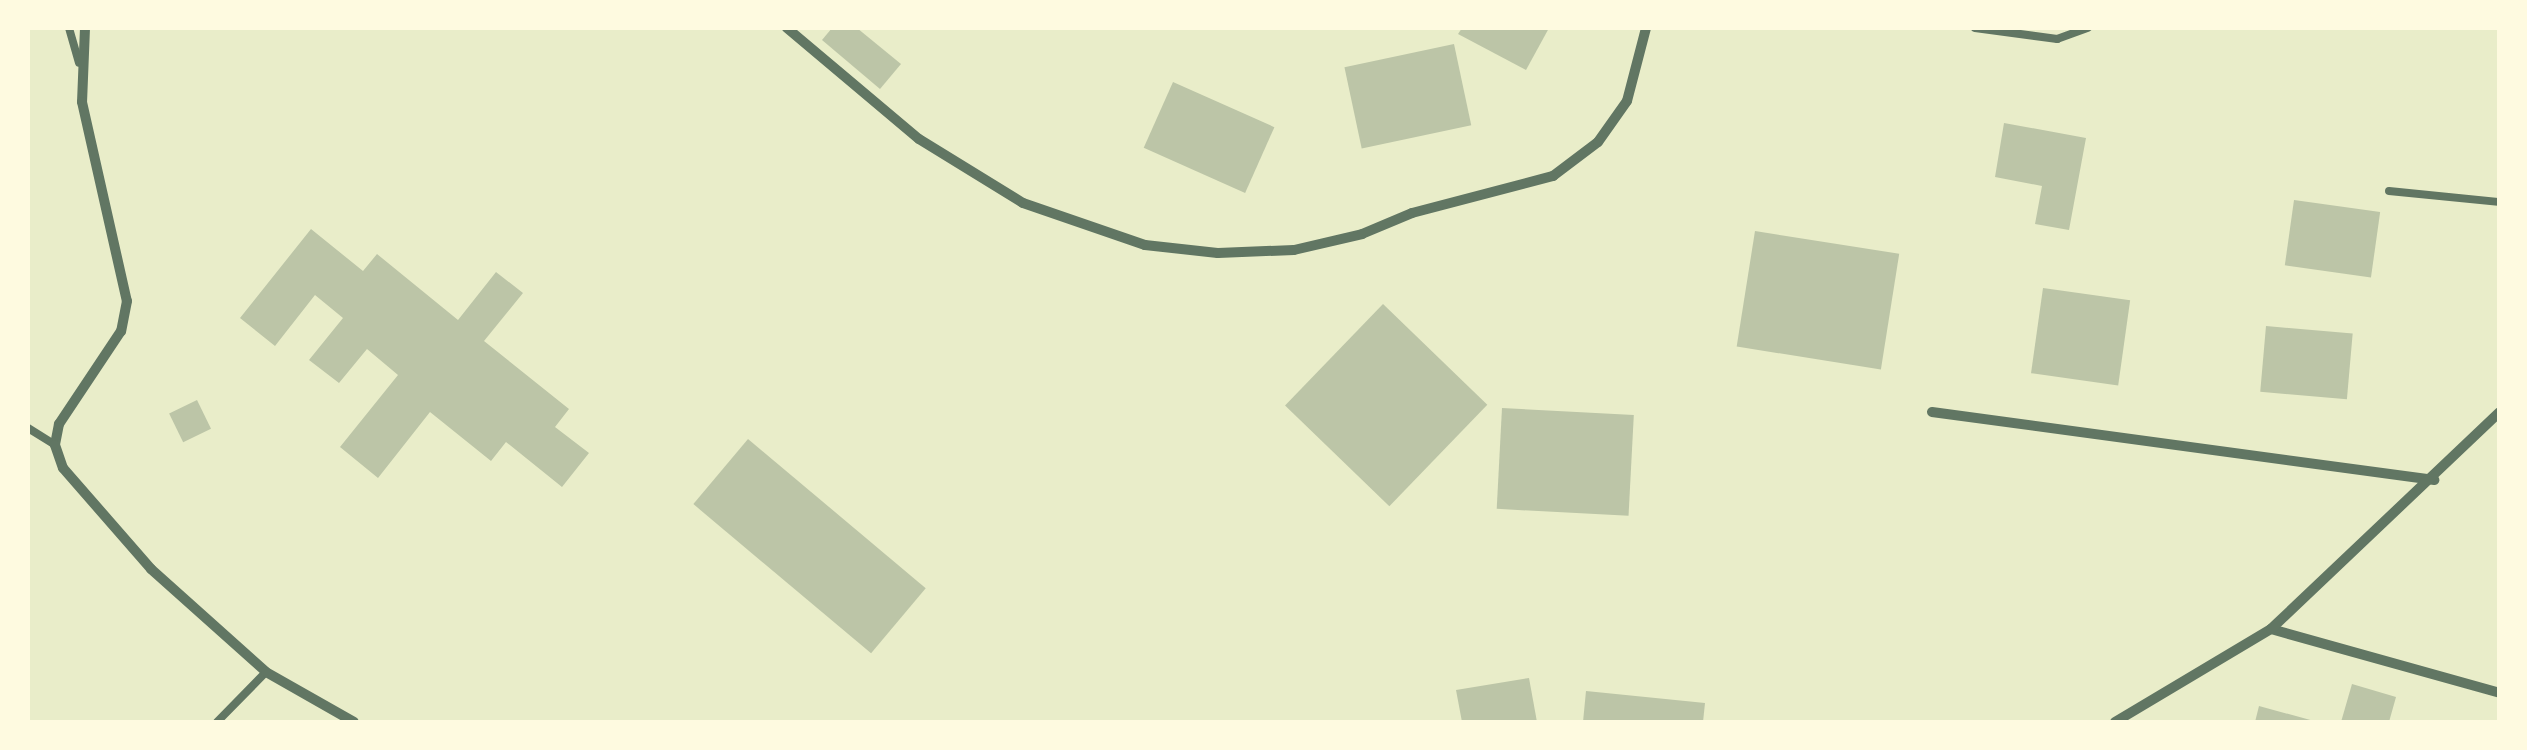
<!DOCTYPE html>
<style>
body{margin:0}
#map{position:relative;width:2527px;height:750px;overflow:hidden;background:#e9edc9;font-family:Cabin,sans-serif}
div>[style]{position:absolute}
.building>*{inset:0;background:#bcc5a7;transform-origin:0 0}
.service>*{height:8px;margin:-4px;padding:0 4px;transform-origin:4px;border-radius:4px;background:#617663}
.minor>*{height:10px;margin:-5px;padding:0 5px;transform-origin:5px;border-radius:5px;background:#617663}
span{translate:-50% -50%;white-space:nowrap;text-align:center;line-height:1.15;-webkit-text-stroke:9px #fefae0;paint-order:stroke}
.frame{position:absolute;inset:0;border:30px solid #fefae0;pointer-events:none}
</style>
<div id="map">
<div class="building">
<div style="clip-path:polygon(832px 28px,857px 28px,901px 64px,880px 89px,822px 40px)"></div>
<div style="clip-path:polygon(1462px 28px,1549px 28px,1526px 70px,1458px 34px)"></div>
<div style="left:1454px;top:44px;width:83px;height:112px;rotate:78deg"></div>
<div style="left:1173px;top:82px;width:111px;height:72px;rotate:24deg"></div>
<div style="clip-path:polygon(2004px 123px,2086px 138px,2069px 230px,2035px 224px,2042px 186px,1995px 177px)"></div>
<div style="left:2294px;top:200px;width:87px;height:66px;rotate:8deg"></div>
<div style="clip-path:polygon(311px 229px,363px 271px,377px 254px,458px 320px,496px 272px,523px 293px,484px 341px,569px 409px,555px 427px,589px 453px,562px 487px,506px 442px,491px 461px,430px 412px,378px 478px,340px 447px,398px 375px,367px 349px,339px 383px,309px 360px,343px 318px,315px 295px,275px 346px,240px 318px)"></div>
<div style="left:1755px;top:231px;width:146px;height:117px;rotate:9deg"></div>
<div style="left:2043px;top:288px;width:88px;height:86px;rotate:8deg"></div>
<div style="left:1383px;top:304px;width:145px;height:141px;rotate:44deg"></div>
<div style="left:2266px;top:326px;width:87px;height:66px;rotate:5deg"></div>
<div style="left:197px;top:400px;width:32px;height:31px;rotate:64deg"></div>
<div style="left:1502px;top:408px;width:132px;height:101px;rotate:3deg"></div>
<div style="left:748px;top:439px;width:232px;height:85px;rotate:40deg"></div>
<div style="clip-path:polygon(1529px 678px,1537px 722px,1462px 722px,1456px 690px)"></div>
<div style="clip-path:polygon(2352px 684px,2396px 697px,2389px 722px,2341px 722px)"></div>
<div style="clip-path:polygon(1586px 691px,1705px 703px,1703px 722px,1583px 722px)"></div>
<div style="clip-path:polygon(2259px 706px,2314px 721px,2314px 722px,2255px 722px)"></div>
</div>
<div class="service">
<div style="left:69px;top:28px;width:36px;rotate:74deg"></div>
<div style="left:1975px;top:28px;width:83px;rotate:7.6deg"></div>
<div style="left:2057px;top:39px;width:33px;rotate:-20deg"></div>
<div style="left:2389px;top:191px;width:112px;rotate:5.7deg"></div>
<div style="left:28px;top:428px;width:32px;rotate:32deg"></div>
<div style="left:217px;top:722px;width:70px;rotate:-45.6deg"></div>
</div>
<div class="minor">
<div style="left:85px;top:28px;width:74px;rotate:92.3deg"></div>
<div style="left:82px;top:102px;width:204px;rotate:77.3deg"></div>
<div style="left:127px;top:301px;width:31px;rotate:101deg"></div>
<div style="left:121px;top:331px;width:112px;rotate:123.7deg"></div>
<div style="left:59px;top:424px;width:21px;rotate:101deg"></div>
<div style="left:55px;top:445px;width:24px;rotate:71deg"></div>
<div style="left:63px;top:468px;width:134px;rotate:48.9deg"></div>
<div style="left:151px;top:569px;width:154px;rotate:41.8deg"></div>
<div style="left:266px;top:672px;width:101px;rotate:29.6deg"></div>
<div style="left:787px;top:28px;width:172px;rotate:40.1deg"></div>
<div style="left:919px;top:139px;width:122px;rotate:31.6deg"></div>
<div style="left:1023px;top:203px;width:129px;rotate:19deg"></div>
<div style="left:1145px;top:245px;width:73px;rotate:6.3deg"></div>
<div style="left:1218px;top:253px;width:76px;rotate:-2.3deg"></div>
<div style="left:1294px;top:250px;width:70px;rotate:-13.2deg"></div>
<div style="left:1362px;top:234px;width:54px;rotate:-22.8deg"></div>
<div style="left:1412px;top:213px;width:146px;rotate:-14.7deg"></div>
<div style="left:1553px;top:176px;width:56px;rotate:-37.1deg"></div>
<div style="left:1598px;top:142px;width:50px;rotate:-54.7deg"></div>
<div style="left:1627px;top:101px;width:75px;rotate:-75.4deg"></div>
<div style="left:1932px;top:412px;width:507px;rotate:7.71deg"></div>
<div style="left:2271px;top:629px;width:238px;rotate:15.6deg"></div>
<div style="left:2115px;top:722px;width:182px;rotate:-30.8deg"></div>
<div style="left:2271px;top:629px;width:315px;rotate:-43.5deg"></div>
</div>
<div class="frame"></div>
</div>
